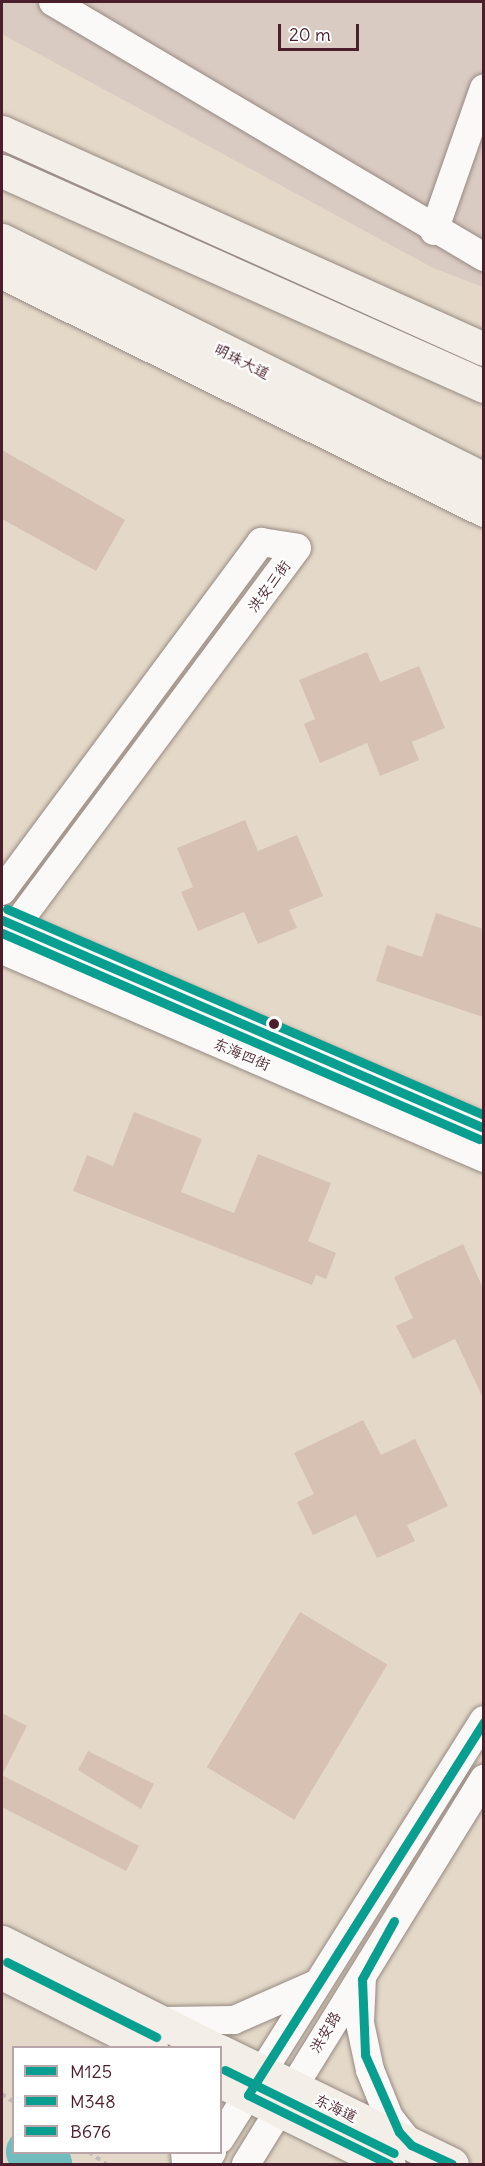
<!DOCTYPE html>
<meta charset="utf-8">
<style>
body{margin:0}
#map{position:relative;width:485px;height:2166px;overflow:hidden;background:#e4d9c8;font-family:Delius,"LXGW WenKai TC",sans-serif}
div>[style]{position:absolute}
.industrial>*{inset:0;background:#dacbc2}
.river>*{height:48px;margin:-24px;padding:0 24px;transform-origin:24px;border-radius:24px;background:#70bcbf}
.building>*{inset:0;background:#d6c1b3;transform-origin:0 0}
.path>*{height:4px;margin-top:-2px;transform-origin:0;background:repeating-linear-gradient(90deg,#c2bbba 0 4.5px,transparent 0 9px)}
.roads{filter:drop-shadow(0 0 2px #968983) drop-shadow(0 0 2px #968983)}
.street>*{height:28px;margin:-14px;padding:0 14px;transform-origin:14px;border-radius:14px;background:#fbf9f7}
.secondary>*{height:33px;margin:-16.5px;padding:0 16.5px;transform-origin:16.5px;border-radius:16.5px;background:#f3efe8}
.bus-1>*{height:9px;margin:-4.5px;padding:0 4.5px;transform-origin:4.5px;border-radius:4.5px;background:#089f91}
.bus-2>*{height:9px;margin:-4.5px;padding:0 4.5px;transform-origin:4.5px;border-radius:4.5px;background:#089f91}
.bus-3>*{height:9px;margin:-4.5px;padding:0 4.5px;transform-origin:4.5px;border-radius:4.5px;background:#089f91}
.dots>*{width:16px;height:16px;translate:-50% -50%;box-sizing:border-box;border:3px solid #fff;border-radius:50%}
span{translate:-50% -50%;white-space:nowrap;text-align:center;line-height:1.15;-webkit-text-stroke:5px #fff;paint-order:stroke}
.street-label{font-size:15px;color:#4a1f2b}
.frame{position:absolute;inset:0;border:3px solid #4a1f2b;pointer-events:none}
.legend{position:absolute;left:12px;top:2046px;width:210px;height:108px;box-sizing:border-box;background:#fff;border:2px solid #b7a5aa;margin:0;padding:8px 10px;list-style:none;font-size:18px;color:#4a1f2b}
.legend li{display:flex;align-items:center;gap:12px;height:30px}
.legend b{width:30px;border:2px solid #b7a5aa}
.scale{position:absolute;left:278px;top:24px;width:81px;height:27px;box-sizing:border-box;border:3px solid #4a1f2b;border-top:0;padding-left:8px;font-size:18px;line-height:21px;white-space:nowrap;color:#4a1f2b;-webkit-text-stroke:4px #fff;paint-order:stroke}
</style>
<div id="map">
<div class="industrial">
<div style="clip-path:polygon(2px 2px,483px 2px,483px 287px,433px 268px,2px 34px)"></div>
</div>
<div class="river">
<div style="left:30px;top:2152px;width:22px;rotate:34deg"></div>
</div>
<div class="building">
<div style="clip-path:polygon(2px 450px,125px 520px,96px 571px,2px 519px)"></div>
<div style="clip-path:polygon(367px 652px,380px 682px,419px 666px,445px 728px,412px 742px,419px 760px,380px 776px,367px 743px,320px 763px,304px 724px,315px 719px,299px 680px)"></div>
<div style="clip-path:polygon(245px 820px,258px 851px,297px 835px,323px 896px,289px 910px,297px 928px,258px 944px,244px 912px,198px 931px,181px 892px,193px 887px,177px 848px)"></div>
<div style="clip-path:polygon(436px 913px,483px 929px,483px 1017px,376px 981px,387px 945px,422px 957px)"></div>
<div style="clip-path:polygon(134px 1112px,202px 1139px,181px 1192px,234px 1213px,258px 1154px,331px 1183px,308px 1241px,336px 1253px,326px 1279px,316px 1275px,312px 1285px,73px 1191px,87px 1155px,113px 1166px)"></div>
<div style="clip-path:polygon(463px 1244px,483px 1288px,483px 1398px,455px 1339px,413px 1359px,396px 1326px,413px 1318px,394px 1277px)"></div>
<div style="clip-path:polygon(363px 1420px,381px 1455px,415px 1439px,448px 1506px,407px 1525px,415px 1541px,377px 1558px,356px 1515px,313px 1535px,297px 1502px,314px 1494px,294px 1453px)"></div>
<div style="left:300px;top:1612px;width:102px;height:181px;rotate:31deg"></div>
<div style="clip-path:polygon(2px 1713px,27px 1726px,2px 1775px,139px 1846px,126px 1871px,2px 1807px)"></div>
<div style="clip-path:polygon(88px 1751px,154px 1784px,141px 1809px,78px 1770px)"></div>
</div>
<div class="path">
<div style="left:2px;top:2094px;width:14px;rotate:34deg"></div>
<div style="left:89px;top:2152px;width:21px;rotate:35deg"></div>
</div>
<div class="roads">
<div class="street">
<div style="left:53px;top:2px;width:501px;rotate:30.61deg"></div>
<div style="left:434px;top:231px;width:151px;rotate:-70.7deg"></div>
<div style="left:2px;top:891px;width:435px;rotate:-53.4deg"></div>
<div style="left:261px;top:542px;width:36px;rotate:9deg"></div>
<div style="left:297px;top:548px;width:494px;rotate:126.7deg"></div>
<div style="left:2px;top:920px;width:525px;rotate:23.34deg"></div>
<div style="left:2px;top:950px;width:525px;rotate:23.34deg"></div>
<div style="left:362px;top:1977px;width:46px;rotate:92.5deg"></div>
<div style="left:360px;top:2023px;width:48px;rotate:78deg"></div>
<div style="left:370px;top:2070px;width:51px;rotate:68deg"></div>
<div style="left:389px;top:2117px;width:34px;rotate:52deg"></div>
<div style="left:164px;top:2021px;width:70px;rotate:-0.8deg"></div>
<div style="left:234px;top:2020px;width:90px;rotate:-23.7deg"></div>
<div style="left:220px;top:2139px;width:495px;rotate:-57.8deg"></div>
<div style="left:185px;top:2152px;width:12px;rotate:85deg"></div>
<div style="left:205px;top:2164px;width:14px;rotate:-60deg"></div>
<div style="left:246px;top:2164px;width:453px;rotate:-58.3deg"></div>
</div>
<div class="secondary">
<div style="left:2px;top:132px;width:529px;rotate:24.24deg"></div>
<div style="left:2px;top:171px;width:528px;rotate:24.04deg"></div>
<div style="left:2px;top:240px;width:538px;rotate:26.37deg"></div>
<div style="left:2px;top:272px;width:538px;rotate:26.28deg"></div>
<div style="left:2px;top:1942px;width:236px;rotate:26.7deg"></div>
<div style="left:2px;top:1973px;width:167px;rotate:26.7deg"></div>
<div style="left:220px;top:2051px;width:258px;rotate:26deg"></div>
<div style="left:220px;top:2081px;width:188px;rotate:26.2deg"></div>
</div>
</div>
<div class="bus-1">
<div style="left:2px;top:920px;width:525px;rotate:23.34deg"></div>
<div style="left:394px;top:1921px;width:66px;rotate:118.9deg"></div>
<div style="left:362px;top:1979px;width:76px;rotate:87.7deg"></div>
<div style="left:365px;top:2055px;width:84px;rotate:66.2deg"></div>
<div style="left:399px;top:2132px;width:18px;rotate:47deg"></div>
<div style="left:411px;top:2145px;width:45px;rotate:24.9deg"></div>
<div style="left:389px;top:2164px;width:157px;rotate:-153.9deg"></div>
<div style="left:248px;top:2095px;width:442px;rotate:-57.7deg"></div>
</div>
<div class="bus-2">
<div style="left:2px;top:933px;width:520px;rotate:23.36deg"></div>
</div>
<div class="bus-3">
<div style="left:7px;top:909px;width:520px;rotate:23.36deg"></div>
<div style="left:7px;top:1962px;width:167px;rotate:26.7deg"></div>
<div style="left:225px;top:2070px;width:188px;rotate:26.2deg"></div>
</div>
<div class="dots">
<div style="left:274px;top:1024px;background:#4a1f2b"></div>
</div>
<div class="street-label">
<span style="left:242px;top:361px;rotate:27deg">明珠大道</span>
<span style="left:269px;top:586px;rotate:-53deg">洪安三街</span>
<span style="left:242px;top:1054px;rotate:23deg">东海四街</span>
<span style="left:325px;top:2032px;rotate:-59deg">洪安路</span>
<span style="left:336px;top:2108px;rotate:26deg">东海道</span>
</div>
<div class="frame"></div>
<ul class="legend">
<li><b style="height:8px;background:#089f91"></b>M125</li>
<li><b style="height:8px;background:#089f91"></b>M348</li>
<li><b style="height:8px;background:#089f91"></b>B676</li>
</ul>
<div class="scale">20 m</div>
</div>
